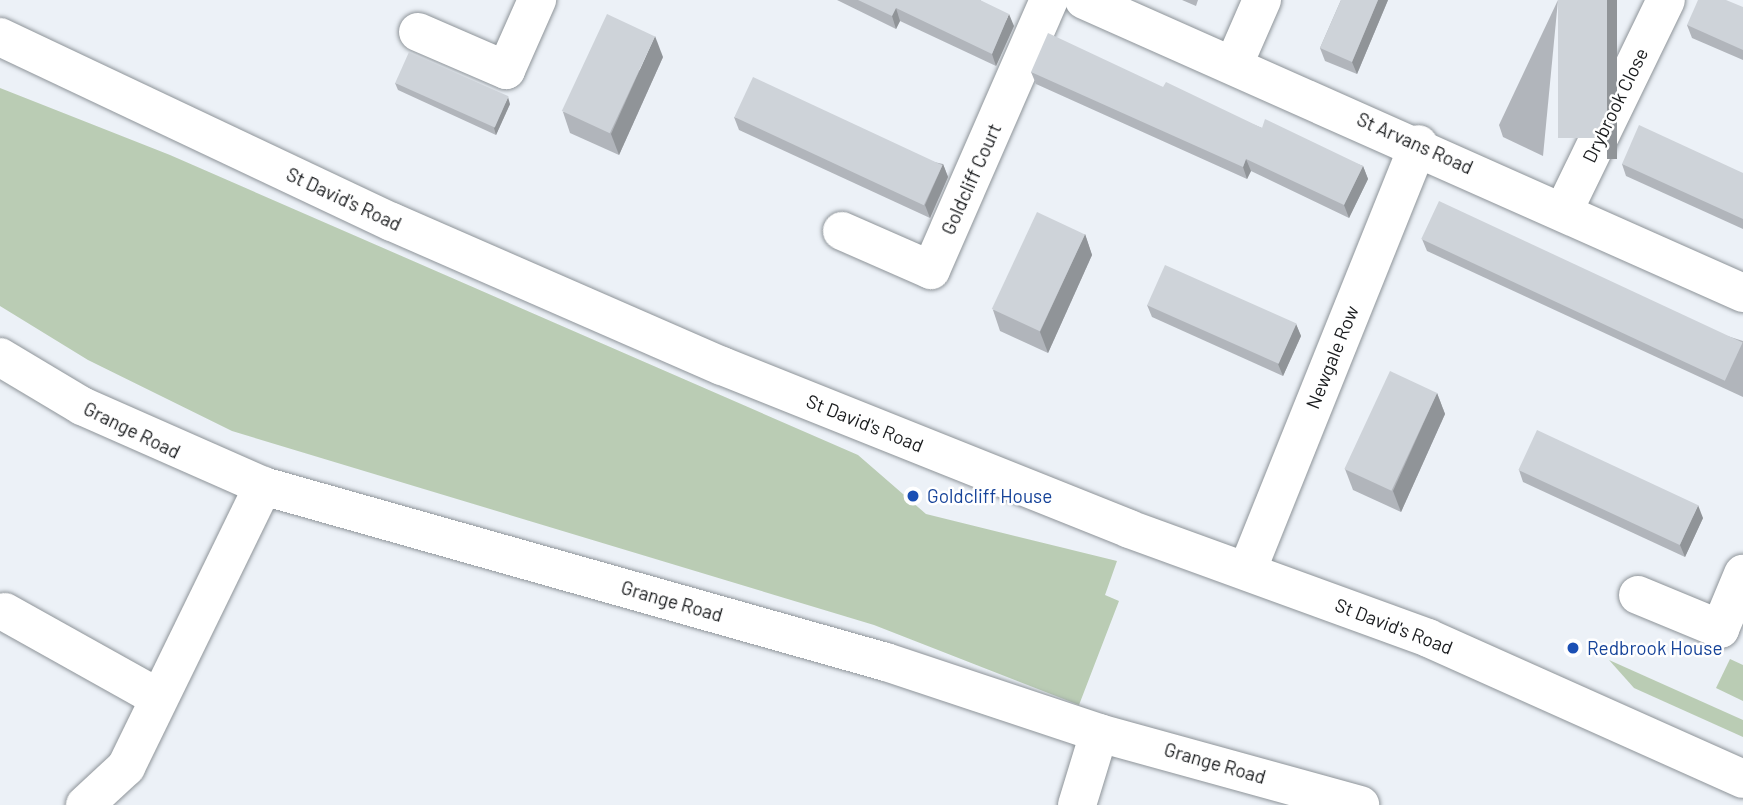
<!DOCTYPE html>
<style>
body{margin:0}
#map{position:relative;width:1743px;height:805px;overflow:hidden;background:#ecf1f7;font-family:Barlow,sans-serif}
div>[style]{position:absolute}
.green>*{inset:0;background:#baccb4}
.roads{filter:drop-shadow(0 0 2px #8e9499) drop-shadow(0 0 2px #8e9499)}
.minor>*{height:38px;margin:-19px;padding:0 19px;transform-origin:19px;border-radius:19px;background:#fff}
.wall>*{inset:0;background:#b1b5bb}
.shaded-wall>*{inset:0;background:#909498;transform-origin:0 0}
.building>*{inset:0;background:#ced3d9;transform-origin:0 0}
.dots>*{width:19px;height:19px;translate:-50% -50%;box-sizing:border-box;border:4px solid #fff;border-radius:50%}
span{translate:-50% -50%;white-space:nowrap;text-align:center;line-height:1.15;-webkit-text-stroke:5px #fff;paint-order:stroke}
.street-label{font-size:19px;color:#191b1d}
.transit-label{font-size:19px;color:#164399}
.left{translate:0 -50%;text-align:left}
</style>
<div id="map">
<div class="green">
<div style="clip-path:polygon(0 88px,170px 155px,858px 455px,926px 514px,1117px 561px,1105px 595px,1119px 601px,1079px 705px,874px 625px,232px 431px,88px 360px,0 306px)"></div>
<div style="clip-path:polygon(1730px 659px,1743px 665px,1743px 701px,1716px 688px)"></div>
<div style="clip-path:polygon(1609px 660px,1743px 720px,1743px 737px,1634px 688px)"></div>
</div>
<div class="roads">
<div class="minor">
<div style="left:1084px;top:0;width:721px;rotate:23.97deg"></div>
<div style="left:418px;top:32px;width:96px;rotate:23.4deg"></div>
<div style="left:506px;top:70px;width:77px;rotate:-66.1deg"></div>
<div style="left:0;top:37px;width:433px;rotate:25.3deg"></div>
<div style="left:392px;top:222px;width:360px;rotate:23.6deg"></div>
<div style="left:722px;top:366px;width:438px;rotate:21.8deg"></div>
<div style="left:1129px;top:529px;width:318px;rotate:20deg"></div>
<div style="left:1428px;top:638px;width:345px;rotate:24.1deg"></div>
<div style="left:1234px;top:64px;width:70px;rotate:-66.4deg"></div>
<div style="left:1564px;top:210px;width:233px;rotate:-64.1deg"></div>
<div style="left:842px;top:231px;width:97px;rotate:23.7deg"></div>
<div style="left:931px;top:270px;width:295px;rotate:-66.4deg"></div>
<div style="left:0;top:357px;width:96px;rotate:30.9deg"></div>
<div style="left:82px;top:406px;width:198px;rotate:23.8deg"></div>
<div style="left:263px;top:486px;width:647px;rotate:15.78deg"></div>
<div style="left:886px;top:662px;width:225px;rotate:18.4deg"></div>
<div style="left:1099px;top:733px;width:271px;rotate:15.4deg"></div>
<div style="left:1247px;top:571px;width:460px;rotate:-68.1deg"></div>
<div style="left:1638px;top:595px;width:89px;rotate:22.5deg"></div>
<div style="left:1720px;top:629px;width:60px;rotate:-67.3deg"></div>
<div style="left:5px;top:612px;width:176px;rotate:29.2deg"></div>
<div style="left:85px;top:805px;width:56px;rotate:-42.8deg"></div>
<div style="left:126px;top:767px;width:313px;rotate:-64deg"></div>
<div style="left:1077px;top:805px;width:75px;rotate:-73deg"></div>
</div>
</div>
<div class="wall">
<div style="clip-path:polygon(837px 0,980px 0,1014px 26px,996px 66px,900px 21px,896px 29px)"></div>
<div style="clip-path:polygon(1182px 0,1198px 0,1196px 6px)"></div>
<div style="clip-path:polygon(1341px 0,1388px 0,1357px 74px,1325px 61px,1320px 48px)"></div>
<div style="clip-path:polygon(1558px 0,1543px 156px,1503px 137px,1499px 125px)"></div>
<div style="clip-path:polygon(1743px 7px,1743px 60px,1692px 38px,1687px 25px)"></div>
<div style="clip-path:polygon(663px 57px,619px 155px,570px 133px,563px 112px)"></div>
<div style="clip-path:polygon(1031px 72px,1163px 87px,1262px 128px,1363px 166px,1368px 179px,1349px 218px,1251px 171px,1247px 179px,1036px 84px)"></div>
<div style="clip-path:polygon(395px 83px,510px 104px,496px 135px,398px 90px)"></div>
<div style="clip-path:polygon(734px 117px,943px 164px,948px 177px,930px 218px,739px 130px)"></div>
<div style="clip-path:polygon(1622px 164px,1743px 173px,1743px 229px,1626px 176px)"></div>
<div style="clip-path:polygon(1085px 234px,1092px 255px,1048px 353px,1000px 331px,993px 310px)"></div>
<div style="clip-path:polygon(1422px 239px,1743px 341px,1743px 397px,1427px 251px)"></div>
<div style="clip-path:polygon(1147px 305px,1296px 324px,1301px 336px,1283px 376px,1152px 317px)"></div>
<div style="clip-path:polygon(1437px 393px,1445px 414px,1401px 512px,1353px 490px,1345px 469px)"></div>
<div style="clip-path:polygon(1519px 470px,1703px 518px,1685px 557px,1523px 482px)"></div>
</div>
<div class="shaded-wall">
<div style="clip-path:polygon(1378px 0,1388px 0,1357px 74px,1352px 62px)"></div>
<div style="left:1607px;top:0;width:10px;height:159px"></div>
<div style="clip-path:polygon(896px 8px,900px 21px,896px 29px,892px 16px)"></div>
<div style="clip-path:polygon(1009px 14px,1014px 26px,996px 66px,992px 54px)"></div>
<div style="clip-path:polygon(655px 36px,663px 57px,619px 155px,611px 134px)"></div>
<div style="clip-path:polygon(508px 97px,510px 104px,496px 135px,494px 128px)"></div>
<div style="clip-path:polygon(1246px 159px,1251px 171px,1247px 179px,1243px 167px)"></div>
<div style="clip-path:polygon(943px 164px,948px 177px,930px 218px,925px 205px)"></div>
<div style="clip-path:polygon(1363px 166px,1368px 179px,1349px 218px,1344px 205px)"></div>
<div style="clip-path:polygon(1085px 234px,1092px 255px,1048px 353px,1040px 332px)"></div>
<div style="clip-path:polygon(1296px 324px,1301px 336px,1283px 376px,1278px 364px)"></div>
<div style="clip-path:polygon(1437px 393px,1445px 414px,1401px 512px,1393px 491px)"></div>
<div style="clip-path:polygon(1698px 505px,1703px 518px,1685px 557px,1680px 545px)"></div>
</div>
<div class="building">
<div style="clip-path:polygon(858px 0,980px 0,1009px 14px,992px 54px,896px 8px,892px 16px)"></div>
<div style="clip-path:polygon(1341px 0,1378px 0,1352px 62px,1320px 48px)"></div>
<div style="left:1558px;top:0;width:49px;height:138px"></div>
<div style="clip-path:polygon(1698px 0,1726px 0,1743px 7px,1743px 50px,1687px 25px)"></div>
<div style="left:607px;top:14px;width:53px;height:107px;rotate:25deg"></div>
<div style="clip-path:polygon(1048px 33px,1163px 87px,1166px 82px,1262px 128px,1265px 119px,1363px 166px,1344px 205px,1246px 159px,1243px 167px,1031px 72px)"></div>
<div style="left:409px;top:52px;width:109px;height:34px;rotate:24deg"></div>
<div style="left:753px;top:77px;width:209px;height:44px;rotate:25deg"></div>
<div style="clip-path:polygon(1639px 125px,1743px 173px,1743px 219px,1622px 164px)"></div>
<div style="left:1439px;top:201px;width:335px;height:42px;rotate:25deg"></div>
<div style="left:1037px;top:212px;width:53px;height:107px;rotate:25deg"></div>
<div style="left:1165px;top:265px;width:144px;height:44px;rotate:24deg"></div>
<div style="left:1390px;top:371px;width:52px;height:108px;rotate:25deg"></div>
<div style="left:1537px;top:430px;width:178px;height:44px;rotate:25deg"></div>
</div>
<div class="dots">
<div style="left:913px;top:496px;background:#1a4fb4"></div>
<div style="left:1573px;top:648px;background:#1a4fb4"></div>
</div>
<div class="street-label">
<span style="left:1615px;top:105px;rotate:-64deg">Drybrook Close</span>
<span style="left:1415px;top:143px;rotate:24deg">St Arvans Road</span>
<span style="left:971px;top:179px;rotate:-66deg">Goldcliff Court</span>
<span style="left:344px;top:199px;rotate:25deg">St David's Road</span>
<span style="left:1332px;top:357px;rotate:-68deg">Newgale Row</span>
<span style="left:865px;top:423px;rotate:22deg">St David's Road</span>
<span style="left:132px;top:430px;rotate:26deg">Grange Road</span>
<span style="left:672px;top:601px;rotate:16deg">Grange Road</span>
<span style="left:1394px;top:626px;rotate:21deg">St David's Road</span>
<span style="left:1215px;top:763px;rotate:16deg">Grange Road</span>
</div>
<div class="transit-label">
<span class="left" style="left:927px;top:496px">Goldcliff House</span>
<span class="left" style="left:1587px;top:648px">Redbrook House</span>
</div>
</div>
